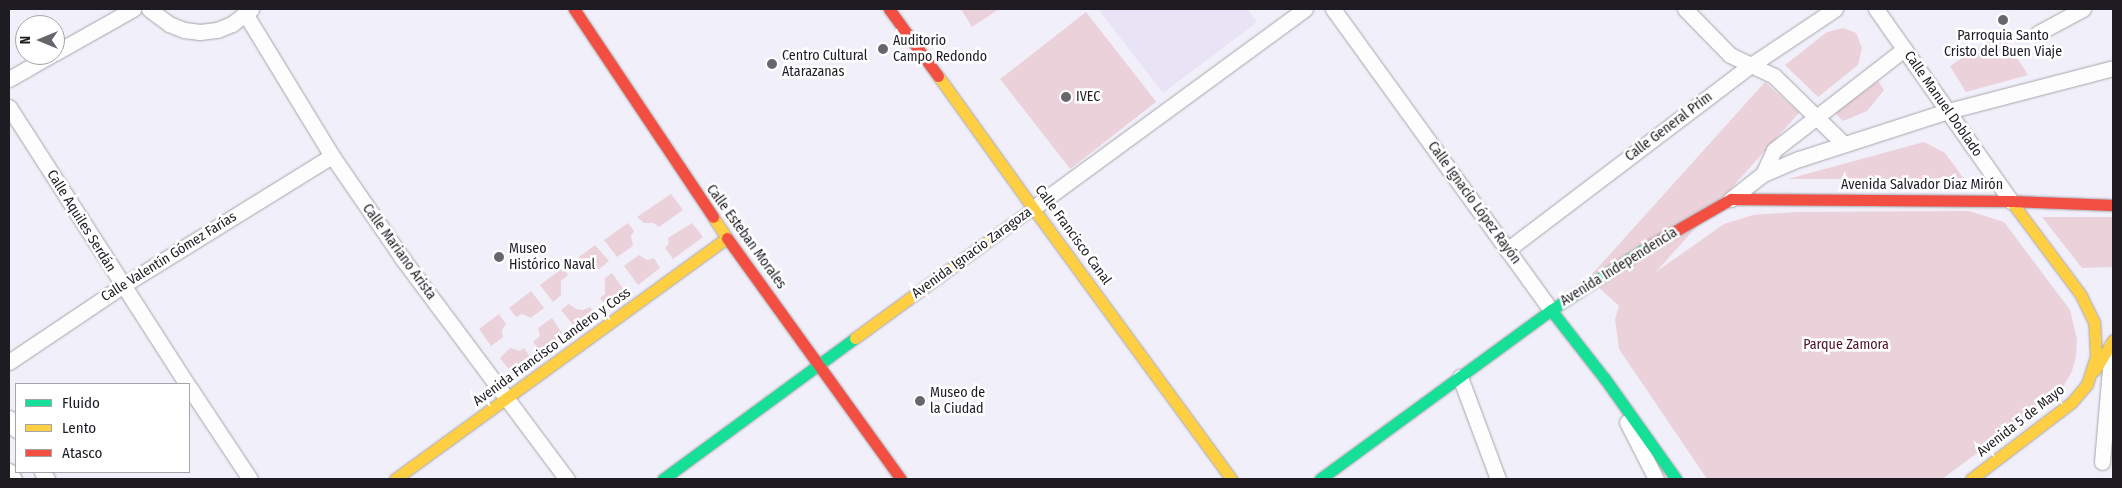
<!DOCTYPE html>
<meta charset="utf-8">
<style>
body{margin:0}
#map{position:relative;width:2122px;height:488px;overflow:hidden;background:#f1eff9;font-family:"Fira Sans Condensed",sans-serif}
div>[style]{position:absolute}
.built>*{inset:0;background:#e8e3f5}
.green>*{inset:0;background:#ebd1d9;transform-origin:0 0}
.roads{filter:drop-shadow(0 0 1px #a6a4ab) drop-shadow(0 0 1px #a6a4ab)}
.street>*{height:15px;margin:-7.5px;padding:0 7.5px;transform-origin:7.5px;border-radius:7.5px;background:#fdfdfe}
.fast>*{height:11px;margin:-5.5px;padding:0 5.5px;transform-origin:5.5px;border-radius:5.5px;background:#16e098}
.slow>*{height:11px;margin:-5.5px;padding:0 5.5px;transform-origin:5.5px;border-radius:5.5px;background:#ffcf43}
.jam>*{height:11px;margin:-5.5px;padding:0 5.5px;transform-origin:5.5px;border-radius:5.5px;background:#f24e42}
.dots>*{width:14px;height:14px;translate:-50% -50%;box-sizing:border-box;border:2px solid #fff;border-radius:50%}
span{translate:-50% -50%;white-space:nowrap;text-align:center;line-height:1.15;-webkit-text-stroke:5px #fff;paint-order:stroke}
.poi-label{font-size:14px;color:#1e1c22}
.left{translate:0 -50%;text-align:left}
.street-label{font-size:14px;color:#1e1c22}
.park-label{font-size:14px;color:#4f1224}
.frame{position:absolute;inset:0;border:10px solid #1e1c22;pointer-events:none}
.legend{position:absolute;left:15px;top:383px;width:175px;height:90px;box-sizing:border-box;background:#fff;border:1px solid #a5a4a7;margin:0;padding:6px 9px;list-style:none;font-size:15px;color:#1e1c22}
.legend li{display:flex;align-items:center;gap:10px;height:25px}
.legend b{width:25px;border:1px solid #a5a4a7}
.north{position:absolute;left:15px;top:15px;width:50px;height:50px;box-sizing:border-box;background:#fff;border:1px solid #a5a4a7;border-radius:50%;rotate:270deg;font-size:14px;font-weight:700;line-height:20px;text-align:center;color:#1e1c22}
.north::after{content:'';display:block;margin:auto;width:18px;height:22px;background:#68666d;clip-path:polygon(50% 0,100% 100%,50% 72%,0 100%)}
</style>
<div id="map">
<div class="built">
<div style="clip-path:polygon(1098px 9px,1247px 9px,1257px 22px,1163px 93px)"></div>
</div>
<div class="green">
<div style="clip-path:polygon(961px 9px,999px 9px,972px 27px)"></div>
<div style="left:1086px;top:12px;width:114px;height:109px;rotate:52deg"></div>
<div style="clip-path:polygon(1843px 28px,1856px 33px,1862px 48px,1858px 65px,1818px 97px,1785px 65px,1827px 32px)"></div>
<div style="clip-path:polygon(2001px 33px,2028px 75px,1966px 92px,1950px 66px)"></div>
<div style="clip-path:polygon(1878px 81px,1884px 90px,1867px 111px,1843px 121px,1835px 113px)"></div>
<div style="left:1765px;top:82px;width:46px;height:264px;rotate:42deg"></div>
<div style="clip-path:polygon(1924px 142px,1945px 153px,1964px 179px,1788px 179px)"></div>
<div style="clip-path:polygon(671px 194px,683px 210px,659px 227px,654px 223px,644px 223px,637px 217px)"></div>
<div style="clip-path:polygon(1969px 211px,2004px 222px,2070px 310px,2077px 339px,2076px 356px,2072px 371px,2061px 391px,1942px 479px,1707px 479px,1619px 349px,1615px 319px,1622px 296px,1724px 224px,1753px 215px,1796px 212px)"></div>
<div style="clip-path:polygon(2042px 217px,2113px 217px,2113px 267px,2082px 268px)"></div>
<div style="clip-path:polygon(628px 223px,634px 231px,631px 236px,633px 246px,617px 257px,604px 240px)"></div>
<div style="clip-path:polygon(692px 223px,703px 237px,673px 259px,665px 248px,669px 243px,668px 238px)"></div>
<div style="clip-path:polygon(595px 245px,609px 261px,598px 270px,585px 262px,576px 267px,572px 262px)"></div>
<div style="clip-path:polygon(639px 255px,647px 260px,654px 258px,660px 268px,638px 285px,624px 266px)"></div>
<div style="clip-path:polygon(563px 268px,568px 275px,561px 281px,561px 295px,553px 302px,540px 285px)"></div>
<div style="clip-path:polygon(612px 273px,626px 293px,607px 307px,600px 298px,605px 294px,605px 278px)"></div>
<div style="clip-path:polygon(531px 291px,544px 308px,531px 318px,522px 314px,516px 317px,509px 308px)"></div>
<div style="clip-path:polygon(569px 304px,576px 309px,583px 310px,590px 307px,596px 314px,576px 328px,561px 310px)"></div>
<div style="clip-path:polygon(499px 314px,506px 324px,502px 330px,503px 337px,491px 346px,479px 329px)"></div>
<div style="clip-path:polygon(552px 318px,564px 336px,541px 352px,533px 342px,540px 336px,538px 328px)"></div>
<div style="clip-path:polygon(510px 348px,520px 351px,524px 348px,532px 360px,513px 375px,500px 358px)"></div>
</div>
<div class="roads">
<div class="street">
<div style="left:149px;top:9px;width:25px;rotate:37deg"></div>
<div style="left:169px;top:24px;width:16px;rotate:22deg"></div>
<div style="left:184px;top:30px;width:16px;rotate:7deg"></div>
<div style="left:200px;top:32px;width:17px;rotate:-7deg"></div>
<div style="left:217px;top:30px;width:16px;rotate:-22deg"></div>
<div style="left:232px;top:24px;width:24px;rotate:-38deg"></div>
<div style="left:1333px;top:9px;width:372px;rotate:54.1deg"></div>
<div style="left:1685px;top:9px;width:64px;rotate:45.6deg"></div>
<div style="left:1730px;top:55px;width:49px;rotate:25.5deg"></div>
<div style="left:1774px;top:76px;width:98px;rotate:44.2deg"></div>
<div style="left:1876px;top:9px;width:235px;rotate:54.9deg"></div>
<div style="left:246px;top:15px;width:165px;rotate:58.6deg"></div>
<div style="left:332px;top:156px;width:124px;rotate:55.5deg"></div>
<div style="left:402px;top:258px;width:276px;rotate:53.3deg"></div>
<div style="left:2038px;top:33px;width:51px;rotate:-28.1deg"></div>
<div style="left:55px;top:53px;width:90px;rotate:-29.4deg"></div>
<div style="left:9px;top:79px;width:48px;rotate:-29.7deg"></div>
<div style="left:9px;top:107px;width:329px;rotate:57.3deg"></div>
<div style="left:1763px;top:174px;width:26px;rotate:-65deg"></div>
<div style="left:1774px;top:150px;width:165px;rotate:-37.8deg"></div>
<div style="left:1731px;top:199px;width:41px;rotate:-38deg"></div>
<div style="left:1763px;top:174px;width:39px;rotate:-23deg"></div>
<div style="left:1799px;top:159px;width:157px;rotate:-17.9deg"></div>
<div style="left:1948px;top:111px;width:171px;rotate:-14.6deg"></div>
<div style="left:1033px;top:208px;width:337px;rotate:-36.2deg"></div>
<div style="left:1507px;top:250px;width:306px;rotate:-37.2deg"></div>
<div style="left:1751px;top:65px;width:101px;rotate:-33.7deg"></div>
<div style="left:9px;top:362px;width:136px;rotate:-33.9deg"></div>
<div style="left:122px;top:286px;width:247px;rotate:-31.8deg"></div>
<div style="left:1460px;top:377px;width:109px;rotate:69.6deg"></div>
<div style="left:189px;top:387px;width:110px;rotate:56.5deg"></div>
<div style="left:9px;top:418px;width:14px;rotate:60deg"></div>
<div style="left:1627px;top:422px;width:64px;rotate:63deg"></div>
<div style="left:2102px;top:462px;width:117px;rotate:-85.1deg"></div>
<div style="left:9px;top:471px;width:9px;rotate:58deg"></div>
<div style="left:42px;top:472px;width:9px;rotate:54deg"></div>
</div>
<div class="fast">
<div style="left:1551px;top:310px;width:88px;rotate:52deg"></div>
<div style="left:1605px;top:379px;width:123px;rotate:54.6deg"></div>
<div style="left:663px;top:479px;width:238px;rotate:-36.3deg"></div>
<div style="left:1320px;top:479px;width:286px;rotate:-36.2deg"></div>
<div style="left:1551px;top:310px;width:117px;rotate:-33.1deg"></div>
</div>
<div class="slow">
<div style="left:1033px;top:208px;width:336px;rotate:53.8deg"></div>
<div style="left:855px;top:338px;width:220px;rotate:-36.1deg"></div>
<div style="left:1033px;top:208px;width:163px;rotate:-125.7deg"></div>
<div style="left:2095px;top:370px;width:35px;rotate:-59deg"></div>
<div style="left:395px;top:479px;width:410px;rotate:-36deg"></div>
<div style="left:727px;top:238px;width:25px;rotate:-124deg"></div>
<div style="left:1971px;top:479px;width:127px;rotate:-37.3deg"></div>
<div style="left:2072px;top:402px;width:23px;rotate:-50deg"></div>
<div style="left:2087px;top:384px;width:29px;rotate:-72deg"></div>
<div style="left:2096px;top:356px;width:34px;rotate:-93deg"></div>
<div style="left:2094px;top:322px;width:30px;rotate:-116deg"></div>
<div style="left:2081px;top:295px;width:117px;rotate:-126.7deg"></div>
</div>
<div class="jam">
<div style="left:574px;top:9px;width:250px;rotate:56.2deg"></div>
<div style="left:889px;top:9px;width:83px;rotate:53.8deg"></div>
<div style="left:727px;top:238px;width:297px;rotate:54.2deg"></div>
<div style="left:1649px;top:246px;width:95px;rotate:-29.8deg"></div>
<div style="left:1731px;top:199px;width:280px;rotate:0.4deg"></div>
<div style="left:2011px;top:201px;width:102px;rotate:2.2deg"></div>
</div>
</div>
<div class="dots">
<div style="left:2003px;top:20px;background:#68666d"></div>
<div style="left:883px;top:49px;background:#68666d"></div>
<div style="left:772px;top:64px;background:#68666d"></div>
<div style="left:1066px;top:97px;background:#68666d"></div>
<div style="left:499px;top:257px;background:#68666d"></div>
<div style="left:920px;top:401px;background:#68666d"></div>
</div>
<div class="poi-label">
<span style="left:2003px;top:44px">Parroquia Santo<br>Cristo del Buen Viaje</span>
<span class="left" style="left:893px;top:49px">Auditorio<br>Campo Redondo</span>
<span class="left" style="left:782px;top:64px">Centro Cultural<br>Atarazanas</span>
<span class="left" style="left:1076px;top:97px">IVEC</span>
<span class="left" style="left:509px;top:257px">Museo<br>Histórico Naval</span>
<span class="left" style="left:930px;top:401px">Museo de<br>la Ciudad</span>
</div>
<div class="street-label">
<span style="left:1943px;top:104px;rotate:55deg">Calle Manuel Doblado</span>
<span style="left:1669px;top:127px;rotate:-37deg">Calle General Prim</span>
<span style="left:1922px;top:185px">Avenida Salvador Díaz Mirón</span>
<span style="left:1474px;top:203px;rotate:54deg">Calle Ignacio López Rayón</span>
<span style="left:81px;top:221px;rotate:58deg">Calle Aquiles Serdán</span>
<span style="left:1073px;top:235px;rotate:54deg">Calle Francisco Canal</span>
<span style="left:746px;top:237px;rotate:54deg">Calle Esteban Morales</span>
<span style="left:399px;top:252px;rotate:54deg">Calle Mariano Arista</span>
<span style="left:972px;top:253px;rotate:-36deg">Avenida Ignacio Zaragoza</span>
<span style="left:169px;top:257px;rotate:-32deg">Calle Valentín Gómez Farías</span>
<span style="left:1619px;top:267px;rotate:-32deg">Avenida Independencia</span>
<span style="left:552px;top:347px;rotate:-36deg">Avenida Francisco Landero y Coss</span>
<span style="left:2021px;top:421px;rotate:-38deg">Avenida 5 de Mayo</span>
</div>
<div class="park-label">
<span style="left:1846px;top:345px">Parque Zamora</span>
</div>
<div class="frame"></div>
<ul class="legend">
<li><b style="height:6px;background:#16e098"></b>Fluido</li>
<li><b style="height:6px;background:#ffcf43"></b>Lento</li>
<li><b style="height:6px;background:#f24e42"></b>Atasco</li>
</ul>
<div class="north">N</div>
</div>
